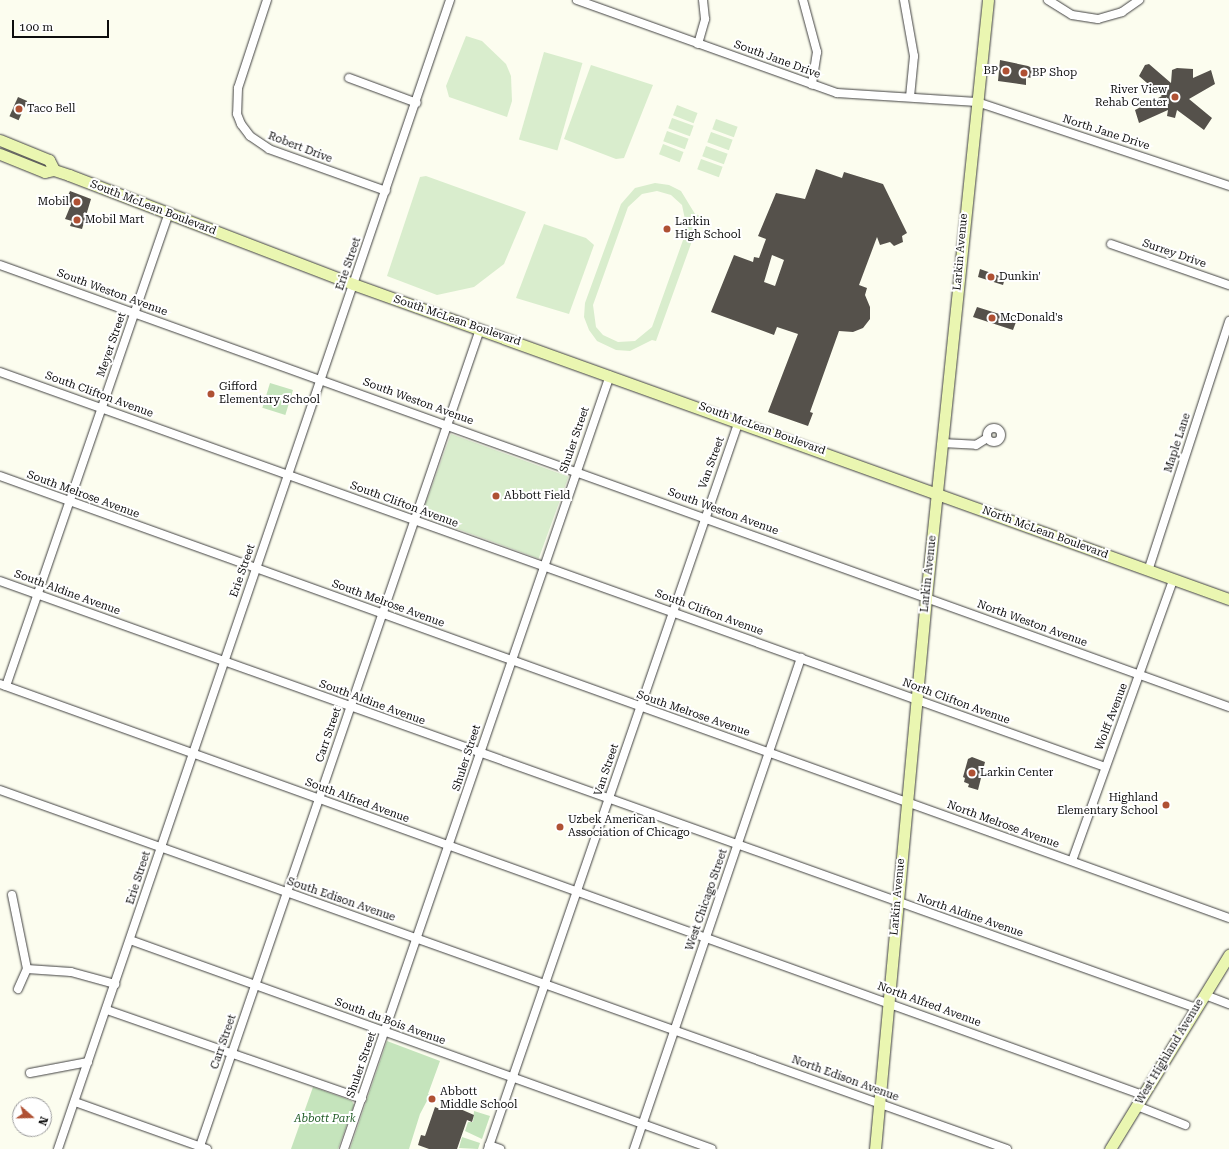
<!DOCTYPE html>
<style>
body{margin:0}
#map{position:relative;width:1229px;height:1149px;overflow:hidden;background:#fcfdef;font-family:"Roboto Serif",serif}
div>[style]{position:absolute}
.green>*{inset:0;background:#c5e4bc;transform-origin:0 0}
.pitch>*{inset:0;background:#d9edcd;transform-origin:0 0}
.building>*{inset:0;background:#55514b;transform-origin:0 0}
.roads{filter:drop-shadow(0 0 1px #404040) drop-shadow(0 0 1px #404040)}
.street>*{height:8px;margin:-4px;padding:0 4px;transform-origin:4px;border-radius:4px;background:#fff}
.street>.ring{margin:-4px;padding:0;box-sizing:content-box;background:none;border:8px solid #fff;border-radius:50%}
.secondary>*{height:11px;margin:-5.5px;padding:0 5.5px;transform-origin:5.5px;border-radius:5.5px;background:#eaf6b1}
.dots>*{width:11px;height:11px;translate:-50% -50%;box-sizing:border-box;border:2px solid #fff;border-radius:50%}
span{translate:-50% -50%;white-space:nowrap;text-align:center;line-height:1.15;-webkit-text-stroke:4px #fff;paint-order:stroke}
.street-label{font-size:11px;color:#0d0d0d}
.poi-label{font-size:11px;color:#0d0d0d}
.right{translate:-100% -50%;text-align:right}
.left{translate:0 -50%;text-align:left}
.park-label{font-size:11px;color:#245e29;font-style:italic}
.north{position:absolute;left:12px;top:1097px;width:40px;height:40px;box-sizing:border-box;background:#fff;border:1px solid #9e9e9e;border-radius:50%;rotate:110deg;font-size:11px;font-weight:700;line-height:16px;text-align:center;color:#0d0d0d}
.north::after{content:'';display:block;margin:auto;width:14px;height:18px;background:#af5134;clip-path:polygon(50% 0,100% 100%,50% 72%,0 100%)}
.scale{position:absolute;left:12px;top:20px;width:97px;height:18px;box-sizing:border-box;border:2px solid #0d0d0d;border-top:0;padding-left:5px;font-size:12px;line-height:14px;white-space:nowrap;color:#0d0d0d;-webkit-text-stroke:3px #fff;paint-order:stroke}
</style>
<div id="map">
<div class="green">
<div style="left:270px;top:383px;width:24px;height:26px;rotate:17deg"></div>
<div style="clip-path:polygon(387px 1041px,440px 1061px,428px 1094px,430px 1095px,420px 1114px,409px 1149px,350px 1149px)"></div>
<div style="clip-path:polygon(313px 1087px,352px 1101px,354px 1105px,338px 1149px,291px 1149px)"></div>
<div style="clip-path:polygon(474px 1111px,490px 1116px,482px 1139px,465px 1131px,468px 1122px,473px 1122px)"></div>
<div style="clip-path:polygon(462px 1137px,480px 1143px,478px 1149px,459px 1148px)"></div>
</div>
<div class="pitch">
<div style="clip-path:polygon(466px 36px,482px 41px,506px 64px,511px 76px,512px 101px,507px 117px,449px 97px,446px 86px)"></div>
<div style="left:544px;top:52px;width:40px;height:91px;rotate:16deg"></div>
<div style="clip-path:polygon(591px 65px,653px 85px,624px 158px,616px 159px,564px 139px)"></div>
<div style="left:677px;top:105px;width:22px;height:11px;rotate:21deg"></div>
<div style="left:672px;top:118px;width:23px;height:11px;rotate:20deg"></div>
<div style="left:716px;top:119px;width:23px;height:11px;rotate:20deg"></div>
<div style="left:667px;top:131px;width:23px;height:11px;rotate:20deg"></div>
<div style="left:711px;top:132px;width:23px;height:11px;rotate:20deg"></div>
<div style="left:663px;top:144px;width:22px;height:11px;rotate:21deg"></div>
<div style="left:706px;top:146px;width:23px;height:11px;rotate:20deg"></div>
<div style="left:701px;top:159px;width:23px;height:11px;rotate:20deg"></div>
<div style="clip-path:polygon(426px 176px,526px 212px,504px 264px,474px 287px,437px 295px,387px 276px,420px 177px)"></div>
<div style="clip-path:polygon(evenodd,655px 183px,669px 185px,681px 191px,695px 214px,701px 216px,656px 341px,652px 340px,630px 351px,616px 350px,597px 341px,589px 330px,584px 317px,585px 303px,621px 204px,635px 188px,655px 183px,657px 191px,671px 195px,682px 205px,687px 229px,652px 327px,635px 341px,618px 342px,603px 335px,596px 327px,593px 305px,628px 207px,642px 194px,657px 191px)"></div>
<div style="clip-path:polygon(544px 224px,586px 238px,594px 245px,569px 314px,516px 298px)"></div>
<div style="left:451px;top:434px;width:125px;height:87px;rotate:20deg"></div>
</div>
<div class="building">
<div style="clip-path:polygon(1000px 60px,1028px 66px,1032px 68px,1031px 78px,1026px 77px,1026px 85px,998px 81px)"></div>
<div style="clip-path:polygon(1149px 64px,1171px 83px,1172px 70px,1177px 68px,1193px 69px,1193px 78px,1211px 70px,1215px 84px,1189px 99px,1212px 118px,1204px 130px,1177px 110px,1175px 118px,1167px 116px,1168px 110px,1139px 123px,1135px 110px,1162px 96px,1139px 76px,1145px 65px)"></div>
<div style="left:18px;top:97px;width:10px;height:21px;rotate:24deg"></div>
<div style="clip-path:polygon(evenodd,816px 169px,842px 178px,844px 172px,883px 184px,907px 233px,902px 236px,903px 242px,894px 246px,890px 242px,880px 245px,877px 237px,859px 285px,867px 288px,865px 295px,870px 307px,870px 319px,863px 328px,853px 332px,839px 331px,810px 412px,813px 413px,808px 426px,768px 412px,798px 334px,777px 327px,774px 335px,711px 312px,734px 255px,753px 262px,754px 257px,759px 258px,766px 239px,758px 236px,776px 193px,805px 199px,816px 169px,772px 255px,784px 260px,775px 286px,764px 282px,772px 255px)"></div>
<div style="clip-path:polygon(70px 191px,91px 199px,82px 229px,70px 226px,72px 221px,65px 219px,70px 207px,64px 205px)"></div>
<div style="clip-path:polygon(980px 269px,1005px 278px,1003px 285px,978px 277px)"></div>
<div style="clip-path:polygon(977px 307px,1009px 317px,1008px 320px,1016px 322px,1013px 330px,973px 317px)"></div>
<div style="clip-path:polygon(972px 757px,985px 762px,978px 790px,968px 787px,969px 784px,964px 782px,965px 778px,963px 777px,968px 759px)"></div>
<div style="clip-path:polygon(442px 1101px,474px 1115px,472px 1122px,467px 1120px,457px 1149px,429px 1149px,418px 1145px,421px 1135px,425px 1136px,435px 1107px,440px 1109px)"></div>
</div>
<div class="roads">
<div class="street">
<div style="left:267px;top:0;width:93px;rotate:108.2deg"></div>
<div style="left:238px;top:88px;width:26px;rotate:92deg"></div>
<div style="left:237px;top:114px;width:11px;rotate:68deg"></div>
<div style="left:241px;top:124px;width:15px;rotate:53deg"></div>
<div style="left:250px;top:136px;width:23px;rotate:34deg"></div>
<div style="left:269px;top:149px;width:124px;rotate:19.7deg"></div>
<div style="left:577px;top:0;width:276px;rotate:19.7deg"></div>
<div style="left:837px;top:93px;width:140px;rotate:3.7deg"></div>
<div style="left:977px;top:102px;width:266px;rotate:18.4deg"></div>
<div style="left:803px;top:0;width:54px;rotate:74.9deg"></div>
<div style="left:817px;top:52px;width:33px;rotate:99deg"></div>
<div style="left:904px;top:0;width:57px;rotate:79.9deg"></div>
<div style="left:914px;top:56px;width:41px;rotate:95.6deg"></div>
<div style="left:1048px;top:0;width:28px;rotate:32deg"></div>
<div style="left:1072px;top:15px;width:26px;rotate:9deg"></div>
<div style="left:1098px;top:19px;width:25px;rotate:-16deg"></div>
<div style="left:1122px;top:12px;width:21px;rotate:-35deg"></div>
<div style="left:698px;top:44px;width:26px;rotate:-74deg"></div>
<div style="left:705px;top:19px;width:19px;rotate:-96deg"></div>
<div style="left:349px;top:78px;width:72px;rotate:20.2deg"></div>
<div style="left:1111px;top:244px;width:125px;rotate:19.2deg"></div>
<div style="left:0;top:265px;width:1306px;rotate:19.78deg"></div>
<div style="left:0;top:372px;width:1173px;rotate:19.67deg"></div>
<div class="ring" style="left:987px;top:428px;width:6px;height:6px"></div>
<div style="left:942px;top:443px;width:34px;rotate:3deg"></div>
<div style="left:976px;top:445px;width:13px;rotate:-32deg"></div>
<div style="left:0;top:476px;width:1306px;rotate:19.78deg"></div>
<div style="left:1148px;top:571px;width:263px;rotate:-72deg"></div>
<div style="left:0;top:581px;width:1270px;rotate:19.65deg"></div>
<div style="left:0;top:684px;width:1215px;rotate:19.78deg"></div>
<div style="left:6px;top:686px;width:498px;rotate:-71deg"></div>
<div style="left:0;top:790px;width:1069px;rotate:19.62deg"></div>
<div style="left:1072px;top:861px;width:299px;rotate:-70.2deg"></div>
<div style="left:12px;top:895px;width:76px;rotate:78.5deg"></div>
<div style="left:27px;top:969px;width:44px;rotate:3.9deg"></div>
<div style="left:71px;top:972px;width:46px;rotate:15.3deg"></div>
<div style="left:130px;top:940px;width:618px;rotate:19.75deg"></div>
<div style="left:18px;top:989px;width:22px;rotate:-66deg"></div>
<div style="left:1205px;top:995px;width:26px;rotate:21deg"></div>
<div style="left:107px;top:1010px;width:270px;rotate:19.2deg"></div>
<div style="left:30px;top:1073px;width:59px;rotate:-10.7deg"></div>
<div style="left:75px;top:1102px;width:140px;rotate:19.6deg"></div>
<div style="left:1137px;top:1106px;width:52px;rotate:21.6deg"></div>
<div style="left:489px;top:1145px;width:12px;rotate:20deg"></div>
<div style="left:58px;top:1149px;width:1214px;rotate:-71.16deg"></div>
<div style="left:199px;top:1149px;width:867px;rotate:-71.08deg"></div>
<div style="left:344px;top:1149px;width:818px;rotate:-71.03deg"></div>
<div style="left:488px;top:1149px;width:770px;rotate:-70.98deg"></div>
<div style="left:634px;top:1149px;width:519px;rotate:-71.22deg"></div>
</div>
<div class="secondary">
<div style="left:0;top:140px;width:53px;rotate:22.2deg"></div>
<div style="left:49px;top:160px;width:11px;rotate:63deg"></div>
<div style="left:0;top:154px;width:48px;rotate:21.8deg"></div>
<div style="left:45px;top:172px;width:9px;rotate:-13deg"></div>
<div style="left:54px;top:170px;width:16px;rotate:18deg"></div>
<div style="left:69px;top:175px;width:304px;rotate:21deg"></div>
<div style="left:353px;top:284px;width:931px;rotate:19.78deg"></div>
<div style="left:875px;top:1149px;width:553px;rotate:-84.71deg"></div>
<div style="left:926px;top:598px;width:601px;rotate:-84.08deg"></div>
<div style="left:1110px;top:1149px;width:228px;rotate:-58.5deg"></div>
</div>
</div>
<div class="dots">
<div style="left:1006px;top:71px;background:#af5134"></div>
<div style="left:1024px;top:73px;background:#af5134"></div>
<div style="left:1175px;top:97px;background:#af5134"></div>
<div style="left:19px;top:109px;background:#af5134"></div>
<div style="left:77px;top:202px;background:#af5134"></div>
<div style="left:77px;top:220px;background:#af5134"></div>
<div style="left:667px;top:229px;background:#af5134"></div>
<div style="left:991px;top:277px;background:#af5134"></div>
<div style="left:992px;top:318px;background:#af5134"></div>
<div style="left:211px;top:394px;background:#af5134"></div>
<div style="left:496px;top:496px;background:#af5134"></div>
<div style="left:972px;top:773px;background:#af5134"></div>
<div style="left:1166px;top:805px;background:#af5134"></div>
<div style="left:560px;top:827px;background:#af5134"></div>
<div style="left:432px;top:1099px;background:#af5134"></div>
</div>
<div class="street-label">
<span style="left:777px;top:60px;rotate:20deg">South Jane Drive</span>
<span style="left:1106px;top:133px;rotate:18deg">North Jane Drive</span>
<span style="left:300px;top:148px;rotate:21deg">Robert Drive</span>
<span style="left:153px;top:208px;rotate:21deg">South McLean Boulevard</span>
<span style="left:961px;top:252px;rotate:-85deg">Larkin Avenue</span>
<span style="left:1174px;top:254px;rotate:19deg">Surrey Drive</span>
<span style="left:349px;top:264px;rotate:-71deg">Erie Street</span>
<span style="left:112px;top:293px;rotate:20deg">South Weston Avenue</span>
<span style="left:457px;top:321px;rotate:19deg">South McLean Boulevard</span>
<span style="left:112px;top:345px;rotate:-71deg">Meyer Street</span>
<span style="left:99px;top:395px;rotate:20deg">South Clifton Avenue</span>
<span style="left:418px;top:402px;rotate:20deg">South Weston Avenue</span>
<span style="left:762px;top:429px;rotate:20deg">South McLean Boulevard</span>
<span style="left:575px;top:440px;rotate:-71deg">Shuler Street</span>
<span style="left:1178px;top:443px;rotate:-72deg">Maple Lane</span>
<span style="left:712px;top:463px;rotate:-70deg">Van Street</span>
<span style="left:83px;top:495px;rotate:20deg">South Melrose Avenue</span>
<span style="left:404px;top:505px;rotate:20deg">South Clifton Avenue</span>
<span style="left:723px;top:512px;rotate:20deg">South Weston Avenue</span>
<span style="left:1045px;top:533px;rotate:20deg">North McLean Boulevard</span>
<span style="left:243px;top:571px;rotate:-71deg">Erie Street</span>
<span style="left:929px;top:574px;rotate:-84deg">Larkin Avenue</span>
<span style="left:67px;top:593px;rotate:20deg">South Aldine Avenue</span>
<span style="left:388px;top:604px;rotate:20deg">South Melrose Avenue</span>
<span style="left:709px;top:613px;rotate:20deg">South Clifton Avenue</span>
<span style="left:1032px;top:624px;rotate:20deg">North Weston Avenue</span>
<span style="left:956px;top:702px;rotate:20deg">North Clifton Avenue</span>
<span style="left:372px;top:703px;rotate:20deg">South Aldine Avenue</span>
<span style="left:693px;top:714px;rotate:19deg">South Melrose Avenue</span>
<span style="left:1112px;top:717px;rotate:-69deg">Wolff Avenue</span>
<span style="left:329px;top:735px;rotate:-71deg">Carr Street</span>
<span style="left:467px;top:758px;rotate:-72deg">Shuler Street</span>
<span style="left:607px;top:770px;rotate:-71deg">Van Street</span>
<span style="left:357px;top:801px;rotate:20deg">South Alfred Avenue</span>
<span style="left:1003px;top:825px;rotate:20deg">North Melrose Avenue</span>
<span style="left:139px;top:878px;rotate:-72deg">Erie Street</span>
<span style="left:898px;top:897px;rotate:-85deg">Larkin Avenue</span>
<span style="left:341px;top:900px;rotate:19deg">South Edison Avenue</span>
<span style="left:707px;top:900px;rotate:-71deg">West Chicago Street</span>
<span style="left:970px;top:916px;rotate:19deg">North Aldine Avenue</span>
<span style="left:929px;top:1005px;rotate:20deg">North Alfred Avenue</span>
<span style="left:390px;top:1022px;rotate:20deg">South du Bois Avenue</span>
<span style="left:224px;top:1042px;rotate:-71deg">Carr Street</span>
<span style="left:1170px;top:1052px;rotate:-59deg">West Highland Avenue</span>
<span style="left:362px;top:1065px;rotate:-71deg">Shuler Street</span>
<span style="left:845px;top:1079px;rotate:20deg">North Edison Avenue</span>
</div>
<div class="poi-label">
<span class="right" style="left:998px;top:71px">BP</span>
<span class="left" style="left:1032px;top:73px">BP Shop</span>
<span class="right" style="left:1167px;top:97px">River View<br>Rehab Center</span>
<span class="left" style="left:27px;top:109px">Taco Bell</span>
<span class="right" style="left:69px;top:202px">Mobil</span>
<span class="left" style="left:85px;top:220px">Mobil Mart</span>
<span class="left" style="left:675px;top:229px">Larkin<br>High School</span>
<span class="left" style="left:999px;top:277px">Dunkin'</span>
<span class="left" style="left:1000px;top:318px">McDonald's</span>
<span class="left" style="left:219px;top:394px">Gifford<br>Elementary School</span>
<span class="left" style="left:504px;top:496px">Abbott Field</span>
<span class="left" style="left:980px;top:773px">Larkin Center</span>
<span class="right" style="left:1158px;top:805px">Highland<br>Elementary School</span>
<span class="left" style="left:568px;top:827px">Uzbek American<br>Association of Chicago</span>
<span class="left" style="left:440px;top:1099px">Abbott<br>Middle School</span>
</div>
<div class="park-label">
<span style="left:325px;top:1119px">Abbott Park</span>
</div>
<div class="north">N</div>
<div class="scale">100 m</div>
</div>
